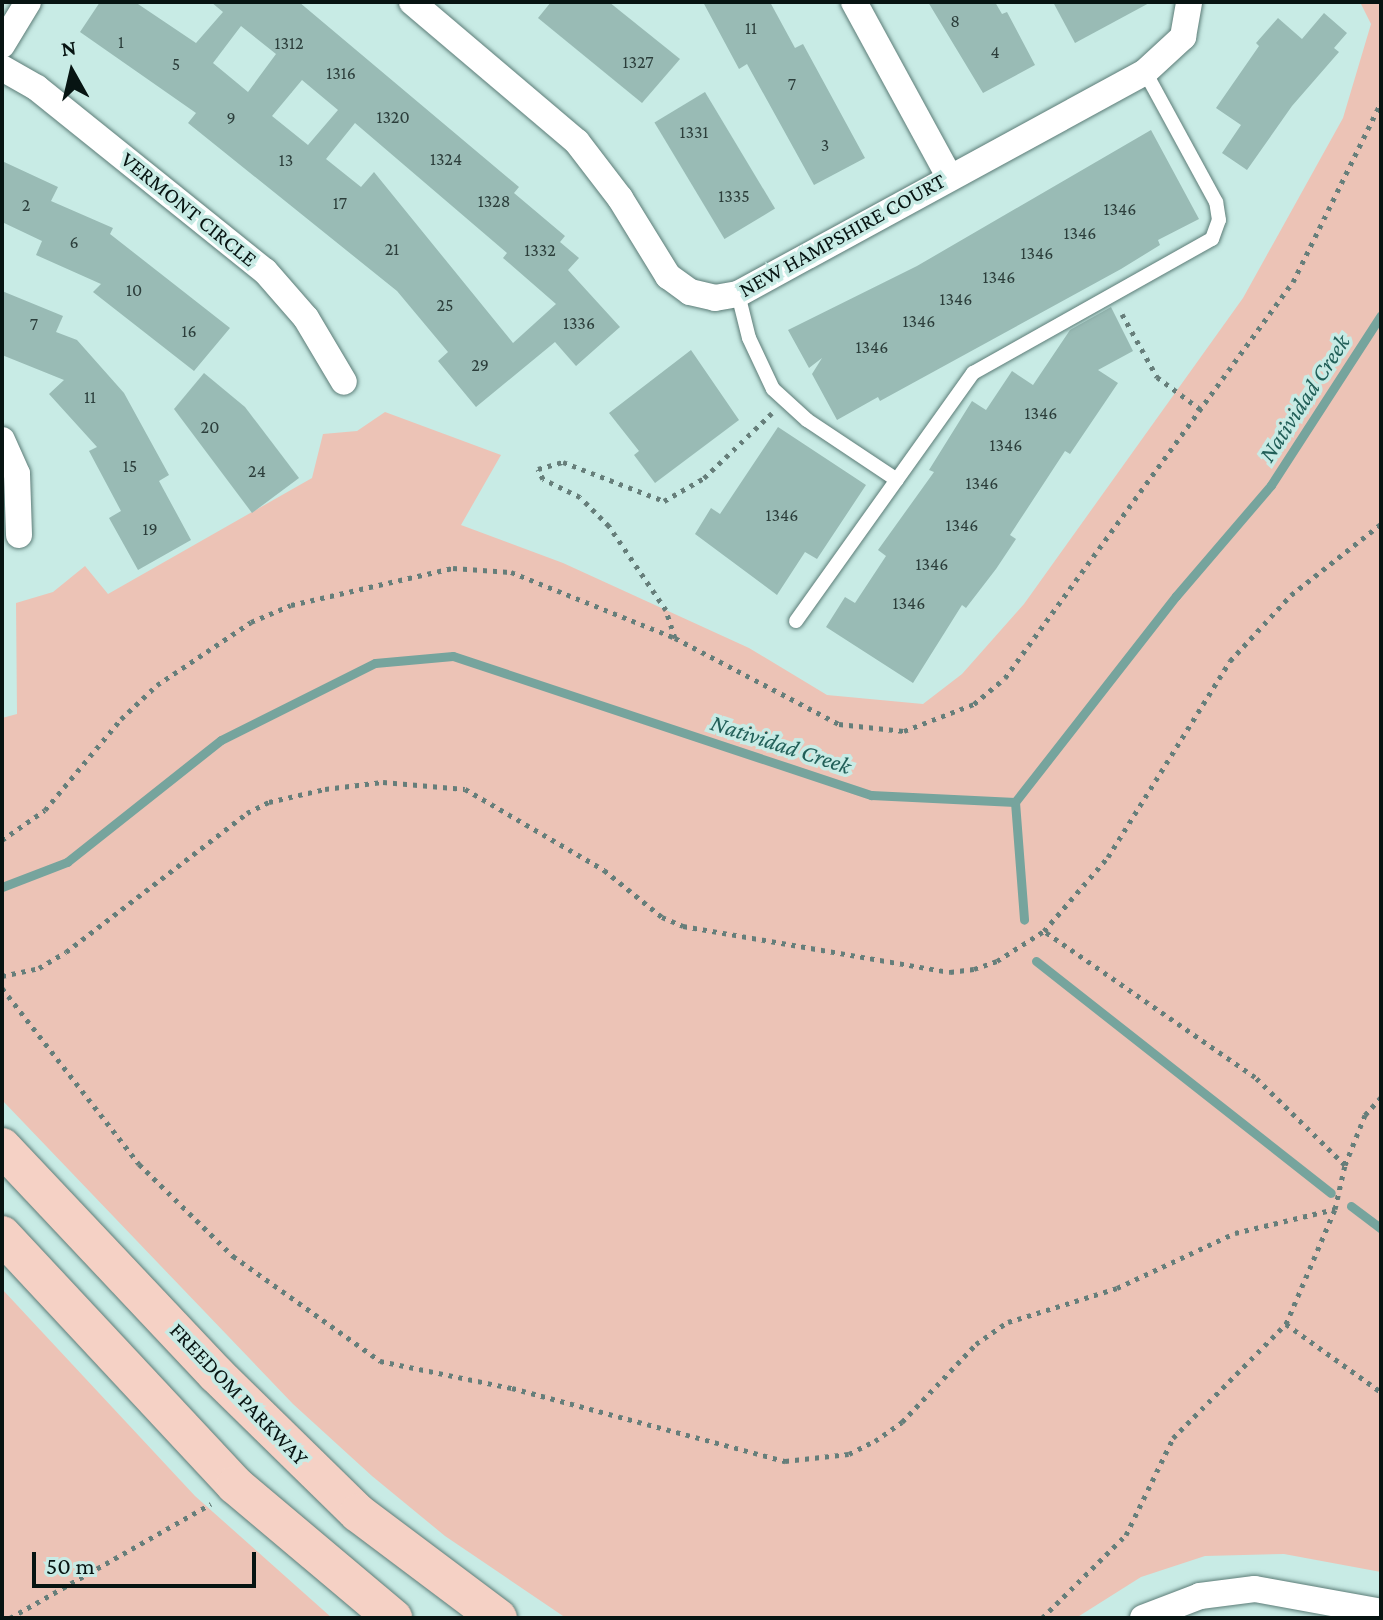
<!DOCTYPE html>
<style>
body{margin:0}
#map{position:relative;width:1383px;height:1620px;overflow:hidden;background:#c8ebe5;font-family:"Crimson Pro",serif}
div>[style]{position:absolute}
.green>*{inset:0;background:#ecc3b6}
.stream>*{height:9px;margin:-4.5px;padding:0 4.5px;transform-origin:4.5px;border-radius:4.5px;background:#76a49d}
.building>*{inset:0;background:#99bbb5;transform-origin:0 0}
.path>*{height:5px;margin-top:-2.5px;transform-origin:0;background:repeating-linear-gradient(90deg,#667e7a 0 4px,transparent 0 10px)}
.roads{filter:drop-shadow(0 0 2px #5c7c77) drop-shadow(0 0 2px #5c7c77)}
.service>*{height:14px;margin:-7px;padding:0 7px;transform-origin:7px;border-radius:7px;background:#fff}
.minor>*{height:26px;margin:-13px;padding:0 13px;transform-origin:13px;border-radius:13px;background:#fff}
.secondary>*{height:38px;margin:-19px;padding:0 19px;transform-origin:19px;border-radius:19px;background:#f5d1c5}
span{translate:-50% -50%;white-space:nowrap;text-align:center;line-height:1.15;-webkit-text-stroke:7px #c8ebe5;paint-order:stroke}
.number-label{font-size:18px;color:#2c3e3b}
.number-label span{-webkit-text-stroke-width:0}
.street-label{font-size:22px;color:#071412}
.water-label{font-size:24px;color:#215f58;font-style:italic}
.frame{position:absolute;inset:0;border:4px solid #071412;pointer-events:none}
.north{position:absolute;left:32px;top:32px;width:80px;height:80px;-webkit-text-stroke:6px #c8ebe5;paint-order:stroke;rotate:352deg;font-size:22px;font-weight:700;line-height:32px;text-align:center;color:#071412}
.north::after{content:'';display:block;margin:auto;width:28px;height:36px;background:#071412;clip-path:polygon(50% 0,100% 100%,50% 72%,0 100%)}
.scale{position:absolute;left:32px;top:1552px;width:224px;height:36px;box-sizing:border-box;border:4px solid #071412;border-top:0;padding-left:10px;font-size:24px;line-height:28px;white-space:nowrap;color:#071412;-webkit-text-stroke:6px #c8ebe5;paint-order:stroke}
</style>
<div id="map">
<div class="green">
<div style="clip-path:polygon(1360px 2px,1381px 2px,1381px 1572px,1284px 1554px,1205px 1556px,1141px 1577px,1076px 1618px,566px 1618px,445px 1536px,372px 1476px,293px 1404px,2px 1100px,2px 718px,17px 714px,16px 603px,53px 592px,85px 566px,108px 594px,312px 478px,323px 434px,357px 431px,385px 412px,501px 455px,461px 525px,563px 563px,749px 648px,827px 695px,923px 704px,962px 674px,1024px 604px,1243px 298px,1343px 118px,1371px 24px)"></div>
<div style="clip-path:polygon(2px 1289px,195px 1496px,332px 1618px,2px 1618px)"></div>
</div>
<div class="stream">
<div style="left:1015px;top:802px;width:261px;rotate:-52deg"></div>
<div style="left:1176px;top:596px;width:146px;rotate:-49.4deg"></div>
<div style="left:1271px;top:485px;width:202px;rotate:-57.1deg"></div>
<div style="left:1015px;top:802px;width:118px;rotate:85.6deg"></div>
<div style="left:2px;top:887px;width:70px;rotate:-21deg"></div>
<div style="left:67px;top:862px;width:196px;rotate:-38.4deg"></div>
<div style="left:221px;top:740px;width:172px;rotate:-26.6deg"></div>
<div style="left:375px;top:663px;width:78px;rotate:-5.1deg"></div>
<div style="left:453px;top:656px;width:441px;rotate:18.4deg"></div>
<div style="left:871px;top:795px;width:144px;rotate:2.8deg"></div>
<div style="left:1036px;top:961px;width:375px;rotate:38.2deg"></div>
<div style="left:1351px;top:1206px;width:38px;rotate:37deg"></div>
</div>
<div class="building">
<div style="clip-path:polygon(evenodd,100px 2px,135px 2px,196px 43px,223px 12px,211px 2px,299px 2px,519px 187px,514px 193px,565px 236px,560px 242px,579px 258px,568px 270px,620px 327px,576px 366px,555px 342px,476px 407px,438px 361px,448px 352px,397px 291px,188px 123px,196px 113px,80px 32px,100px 2px,241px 26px,276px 54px,248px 92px,213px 63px,241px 26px,100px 2px,302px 80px,338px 110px,308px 145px,272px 116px,302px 80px,100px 2px,355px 123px,507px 253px,503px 258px,556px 304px,513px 343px,374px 172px,361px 187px,326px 159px,355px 123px)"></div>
<div style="clip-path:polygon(551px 2px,609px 2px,680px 59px,642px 103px,538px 18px)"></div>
<div style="clip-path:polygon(703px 2px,770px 2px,795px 48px,803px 44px,865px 158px,814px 185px,747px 64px,739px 69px)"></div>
<div style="clip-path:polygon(928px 2px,995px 2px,1002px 14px,1007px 12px,1035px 65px,983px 93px)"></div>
<div style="clip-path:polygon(1053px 2px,1151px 2px,1075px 43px)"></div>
<div style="clip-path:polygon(1324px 13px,1347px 33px,1334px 48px,1339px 52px,1292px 106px,1247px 170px,1222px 153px,1241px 125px,1216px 108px,1259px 46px,1256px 43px,1278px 18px,1302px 39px)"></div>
<div style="left:705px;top:92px;width:136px;height:59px;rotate:59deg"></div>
<div style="clip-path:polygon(1151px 130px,1199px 219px,1158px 240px,1160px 245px,1121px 269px,880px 401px,878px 397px,837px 420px,812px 374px,822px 358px,809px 368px,788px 330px,917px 266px)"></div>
<div style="clip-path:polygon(2px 161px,58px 187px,51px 201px,113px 228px,110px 234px,230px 328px,194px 371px,93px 292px,101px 284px,36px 255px,42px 241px,2px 222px)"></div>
<div style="clip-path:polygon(2px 291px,63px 316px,56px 332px,77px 340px,124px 393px,169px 475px,159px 481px,191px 540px,138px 570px,109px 518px,121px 511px,89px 451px,97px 447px,49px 394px,64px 380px,2px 355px)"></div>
<div style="clip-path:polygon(1111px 307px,1133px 351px,1098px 370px,1118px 383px,1070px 454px,1065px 451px,1010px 535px,1016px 539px,996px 569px,966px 608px,962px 605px,913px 683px,826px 627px,845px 597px,855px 603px,886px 556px,878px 550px,934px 472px,929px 470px,972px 401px,986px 410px,1012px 371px,1033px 385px,1070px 330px)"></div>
<div style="clip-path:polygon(691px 350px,739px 420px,655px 483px,634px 455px,639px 451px,609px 413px)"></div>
<div style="clip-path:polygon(204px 373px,245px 407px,299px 478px,252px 513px,174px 409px)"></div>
<div style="clip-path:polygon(778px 427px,866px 485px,817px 559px,805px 552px,777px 595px,695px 534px,711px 508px,720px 514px)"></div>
</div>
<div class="path">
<div style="left:1122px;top:314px;width:72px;rotate:60.9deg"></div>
<div style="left:1157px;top:377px;width:54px;rotate:36.7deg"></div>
<div style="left:675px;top:638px;width:29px;rotate:-108deg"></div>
<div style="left:666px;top:610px;width:102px;rotate:-124.2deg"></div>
<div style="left:609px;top:526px;width:41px;rotate:-135deg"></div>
<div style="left:580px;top:497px;width:41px;rotate:-154.1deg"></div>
<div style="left:543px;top:479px;width:11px;rotate:-117deg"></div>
<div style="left:538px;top:469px;width:26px;rotate:-16deg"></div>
<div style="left:563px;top:462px;width:108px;rotate:21.1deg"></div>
<div style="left:664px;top:501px;width:46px;rotate:-29.9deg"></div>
<div style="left:704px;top:478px;width:94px;rotate:-43.7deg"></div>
<div style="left:2px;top:840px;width:52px;rotate:-34.9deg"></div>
<div style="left:45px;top:810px;width:119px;rotate:-50.1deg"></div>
<div style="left:121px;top:719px;width:50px;rotate:-43.4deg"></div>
<div style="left:157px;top:685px;width:113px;rotate:-33.8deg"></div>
<div style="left:251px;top:622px;width:43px;rotate:-23deg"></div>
<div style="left:291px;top:605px;width:166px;rotate:-12.9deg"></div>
<div style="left:453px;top:568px;width:58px;rotate:3.9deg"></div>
<div style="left:511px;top:572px;width:177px;rotate:21.9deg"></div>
<div style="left:675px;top:638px;width:185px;rotate:27.7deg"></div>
<div style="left:839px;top:724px;width:65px;rotate:6.1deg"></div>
<div style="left:904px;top:731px;width:75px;rotate:-21.1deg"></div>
<div style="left:974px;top:704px;width:40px;rotate:-40deg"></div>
<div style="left:1005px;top:678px;width:490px;rotate:-54deg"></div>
<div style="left:1293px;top:282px;width:200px;rotate:-63.9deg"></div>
<div style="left:2px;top:976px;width:38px;rotate:-12deg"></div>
<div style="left:39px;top:968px;width:31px;rotate:-31deg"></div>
<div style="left:66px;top:952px;width:228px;rotate:-37.5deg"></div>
<div style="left:247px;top:813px;width:25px;rotate:-27deg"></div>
<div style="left:269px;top:802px;width:57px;rotate:-13.1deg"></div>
<div style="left:325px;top:789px;width:58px;rotate:-6.9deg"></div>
<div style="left:383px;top:782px;width:82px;rotate:4.9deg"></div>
<div style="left:465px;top:789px;width:161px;rotate:30.2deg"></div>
<div style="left:604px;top:870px;width:75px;rotate:39deg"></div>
<div style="left:662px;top:917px;width:23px;rotate:23deg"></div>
<div style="left:683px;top:926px;width:271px;rotate:9.8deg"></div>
<div style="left:950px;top:972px;width:24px;rotate:-7deg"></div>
<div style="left:974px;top:969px;width:24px;rotate:-19deg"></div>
<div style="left:997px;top:961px;width:56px;rotate:-32.6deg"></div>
<div style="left:1044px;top:931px;width:98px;rotate:-49.1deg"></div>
<div style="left:1108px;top:857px;width:231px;rotate:-58.1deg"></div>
<div style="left:1230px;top:661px;width:90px;rotate:-47.3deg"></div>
<div style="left:1291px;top:595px;width:115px;rotate:-38.3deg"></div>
<div style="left:2px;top:988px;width:223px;rotate:52.1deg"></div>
<div style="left:139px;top:1164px;width:132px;rotate:44.4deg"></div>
<div style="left:233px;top:1256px;width:181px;rotate:35.5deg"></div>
<div style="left:380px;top:1361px;width:135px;rotate:11.6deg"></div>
<div style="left:512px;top:1388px;width:283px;rotate:15deg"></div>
<div style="left:785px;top:1461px;width:64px;rotate:-6.2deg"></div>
<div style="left:849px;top:1454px;width:29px;rotate:-27deg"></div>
<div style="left:875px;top:1441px;width:33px;rotate:-35deg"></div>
<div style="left:902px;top:1422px;width:108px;rotate:-46.5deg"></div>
<div style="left:976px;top:1344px;width:39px;rotate:-35deg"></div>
<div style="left:1008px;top:1322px;width:114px;rotate:-17.3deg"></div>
<div style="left:1117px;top:1288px;width:130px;rotate:-25deg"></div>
<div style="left:1235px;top:1233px;width:103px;rotate:-13.5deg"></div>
<div style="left:1345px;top:1165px;width:54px;rotate:-68.2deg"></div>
<div style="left:1365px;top:1115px;width:24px;rotate:-48deg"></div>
<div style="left:1286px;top:1324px;width:117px;rotate:35.6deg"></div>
<div style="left:10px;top:1618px;width:231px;rotate:-29.6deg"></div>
<div style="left:1042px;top:1618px;width:118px;rotate:-44.7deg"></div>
<div style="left:1126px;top:1535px;width:108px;rotate:-64.1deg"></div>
<div style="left:1173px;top:1438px;width:161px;rotate:-45.3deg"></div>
<div style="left:1286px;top:1324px;width:125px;rotate:-66.9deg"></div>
<div style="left:1335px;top:1209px;width:45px;rotate:-77.2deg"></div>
<div style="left:1345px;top:1165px;width:126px;rotate:-135.6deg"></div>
<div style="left:1255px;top:1077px;width:257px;rotate:-145.3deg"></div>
</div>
<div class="roads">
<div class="service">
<div style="left:738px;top:294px;width:45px;rotate:76deg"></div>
<div style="left:749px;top:338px;width:56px;rotate:64.8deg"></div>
<div style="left:773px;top:389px;width:46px;rotate:42.4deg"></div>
<div style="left:807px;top:420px;width:108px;rotate:33.7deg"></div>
<div style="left:796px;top:621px;width:305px;rotate:-54.5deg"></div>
<div style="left:973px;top:373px;width:274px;rotate:-29.3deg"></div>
<div style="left:1212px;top:239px;width:20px;rotate:-70deg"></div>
<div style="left:1219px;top:220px;width:18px;rotate:-99deg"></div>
<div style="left:1216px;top:202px;width:148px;rotate:-118.6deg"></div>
</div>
<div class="minor">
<div style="left:412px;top:2px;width:216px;rotate:40.3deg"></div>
<div style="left:577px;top:142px;width:71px;rotate:52.5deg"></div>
<div style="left:620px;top:198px;width:92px;rotate:58.4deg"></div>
<div style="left:668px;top:276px;width:27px;rotate:36deg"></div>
<div style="left:690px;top:292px;width:26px;rotate:13deg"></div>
<div style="left:715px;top:298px;width:23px;rotate:-10deg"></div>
<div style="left:738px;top:294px;width:464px;rotate:-28.6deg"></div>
<div style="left:1145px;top:72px;width:52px;rotate:-42.6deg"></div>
<div style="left:1183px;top:37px;width:36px;rotate:-80deg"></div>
<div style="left:854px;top:2px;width:198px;rotate:61.4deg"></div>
<div style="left:2px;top:45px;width:50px;rotate:-58.8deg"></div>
<div style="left:2px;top:68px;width:40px;rotate:29.7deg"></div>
<div style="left:37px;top:88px;width:292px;rotate:38.8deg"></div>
<div style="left:265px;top:271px;width:62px;rotate:48.9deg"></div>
<div style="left:306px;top:318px;width:74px;rotate:59.3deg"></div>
<div style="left:2px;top:440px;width:37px;rotate:66deg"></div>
<div style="left:17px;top:474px;width:61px;rotate:88.1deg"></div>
<div style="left:1143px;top:1618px;width:61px;rotate:-21.1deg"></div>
<div style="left:1200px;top:1596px;width:55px;rotate:-7.3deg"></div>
<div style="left:1255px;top:1589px;width:128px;rotate:10.3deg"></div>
</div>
<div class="secondary">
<div style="left:2px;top:1147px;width:312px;rotate:46.7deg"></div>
<div style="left:216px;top:1374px;width:199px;rotate:44.4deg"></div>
<div style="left:358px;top:1513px;width:175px;rotate:36.9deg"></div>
<div style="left:2px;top:1235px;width:342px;rotate:47deg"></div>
<div style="left:235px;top:1485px;width:207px;rotate:40.1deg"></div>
</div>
</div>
<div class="number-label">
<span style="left:955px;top:21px">8</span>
<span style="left:751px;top:28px">11</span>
<span style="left:121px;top:42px">1</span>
<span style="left:289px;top:43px">1312</span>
<span style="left:995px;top:52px">4</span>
<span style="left:638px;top:62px">1327</span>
<span style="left:176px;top:64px">5</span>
<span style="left:341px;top:73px">1316</span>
<span style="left:792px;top:84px">7</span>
<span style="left:393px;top:117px">1320</span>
<span style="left:231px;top:118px">9</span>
<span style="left:694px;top:132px">1331</span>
<span style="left:825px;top:145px">3</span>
<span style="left:446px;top:159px">1324</span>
<span style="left:286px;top:160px">13</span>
<span style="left:734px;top:196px">1335</span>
<span style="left:494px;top:201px">1328</span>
<span style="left:340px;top:203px">17</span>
<span style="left:26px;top:205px">2</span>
<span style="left:1120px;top:209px">1346</span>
<span style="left:1080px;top:233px">1346</span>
<span style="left:74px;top:242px">6</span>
<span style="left:392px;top:249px">21</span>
<span style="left:540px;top:250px">1332</span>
<span style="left:1037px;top:253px">1346</span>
<span style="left:999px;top:277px">1346</span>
<span style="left:134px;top:290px">10</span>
<span style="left:956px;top:299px">1346</span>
<span style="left:445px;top:305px">25</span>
<span style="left:919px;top:321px">1346</span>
<span style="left:579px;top:323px">1336</span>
<span style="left:34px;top:324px">7</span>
<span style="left:189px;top:331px">16</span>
<span style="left:872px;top:347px">1346</span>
<span style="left:480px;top:365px">29</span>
<span style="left:90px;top:397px">11</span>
<span style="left:1041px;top:413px">1346</span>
<span style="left:210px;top:427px">20</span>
<span style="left:1006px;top:445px">1346</span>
<span style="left:130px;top:466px">15</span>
<span style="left:257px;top:471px">24</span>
<span style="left:982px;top:483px">1346</span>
<span style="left:782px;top:515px">1346</span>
<span style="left:962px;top:525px">1346</span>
<span style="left:150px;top:529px">19</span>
<span style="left:932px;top:564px">1346</span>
<span style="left:909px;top:603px">1346</span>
</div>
<div class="street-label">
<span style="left:189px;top:209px;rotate:39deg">VERMONT CIRCLE</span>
<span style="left:842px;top:235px;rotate:-29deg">NEW HAMPSHIRE COURT</span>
<span style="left:239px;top:1394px;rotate:46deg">FREEDOM PARKWAY</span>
</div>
<div class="water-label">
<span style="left:1304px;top:398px;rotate:-57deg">Natividad Creek</span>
<span style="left:781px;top:744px;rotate:18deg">Natividad Creek</span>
</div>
<div class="frame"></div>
<div class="north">N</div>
<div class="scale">50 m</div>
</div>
